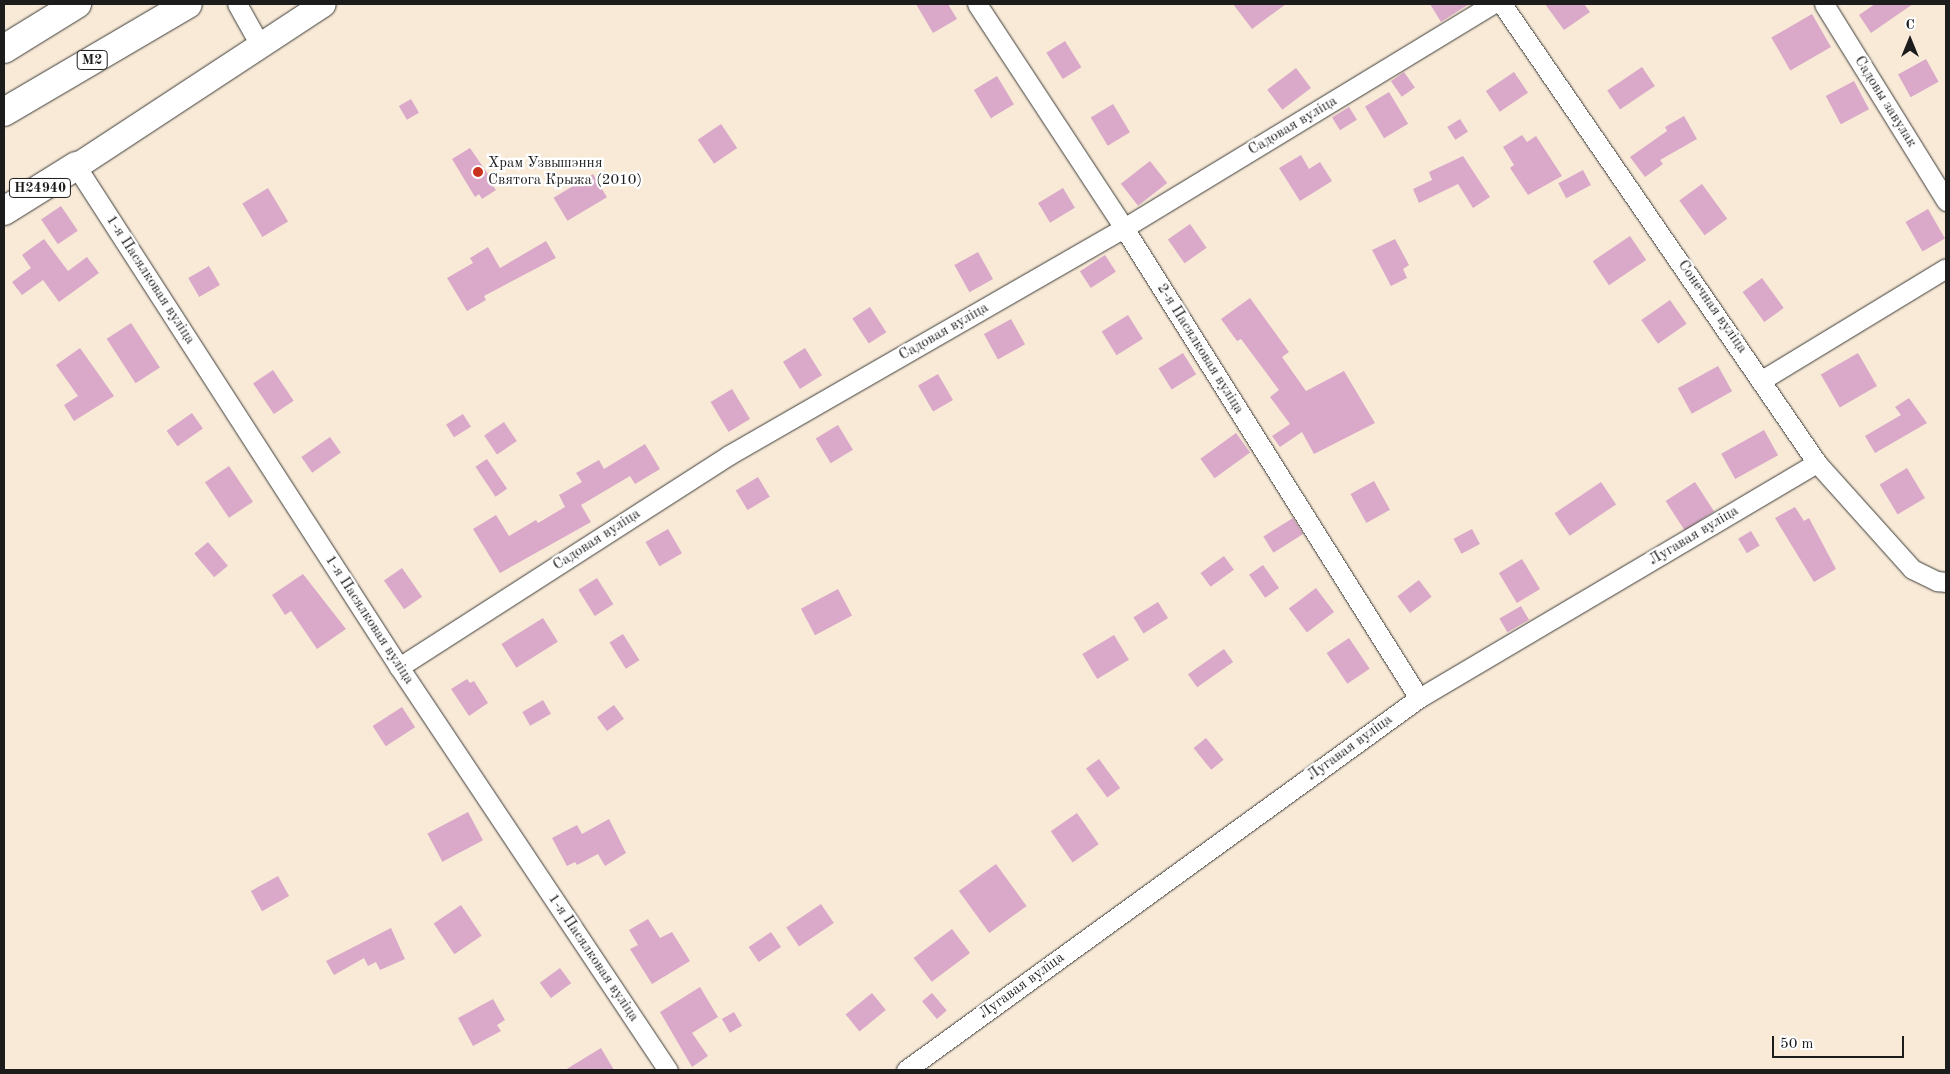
<!DOCTYPE html>
<meta charset="utf-8">
<style>
body{margin:0}
#map{position:relative;width:1950px;height:1074px;overflow:hidden;background:#f8ead7;font-family:"Old Standard TT",serif}
div>[style]{position:absolute}
.building>*{inset:0;background:#daa9c9;transform-origin:0 0}
.roads{filter:drop-shadow(0 0 1px #3d3b38) drop-shadow(0 0 1px #3d3b38)}
.minor>*{height:19px;margin:-9.5px;padding:0 9.5px;transform-origin:9.5px;border-radius:9.5px;background:#fff}
.major>*{height:25px;margin:-12.5px;padding:0 12.5px;transform-origin:12.5px;border-radius:12.5px;background:#fff}
.highway>*{height:28px;margin:-14px;padding:0 14px;transform-origin:14px;border-radius:14px;background:#fff}
.dots>*{width:14px;height:14px;translate:-50% -50%;box-sizing:border-box;border:2px solid #fff;border-radius:50%}
span{translate:-50% -50%;white-space:nowrap;text-align:center;line-height:1.15;-webkit-text-stroke:4.5px #fff;paint-order:stroke}
.shield-label span{padding:1px 4px;background:#fff;border:1px solid;border-radius:4px;-webkit-text-stroke-width:0}
.shield-label{font-size:14px;color:#1c1c1c;font-weight:700}
.street-label{font-size:15px;color:#1c1c1c}
.poi-label{font-size:15px;color:#1c1c1c}
.left{translate:0 -50%;text-align:left}
.frame{position:absolute;inset:0;border:5px solid #1c1c1c;pointer-events:none}
.north{position:absolute;left:1885px;top:15px;width:50px;height:50px;-webkit-text-stroke:4px #fff;paint-order:stroke;rotate:0deg;font-size:14px;font-weight:700;line-height:20px;text-align:center;color:#1c1c1c}
.north::after{content:'';display:block;margin:auto;width:18px;height:22px;background:#1c1c1c;clip-path:polygon(50% 0,100% 100%,50% 72%,0 100%)}
.scale{position:absolute;left:1772px;top:1036px;width:132px;height:22px;box-sizing:border-box;border:2px solid #1c1c1c;border-top:0;padding-left:6px;font-size:15px;line-height:18px;white-space:nowrap;color:#1c1c1c;-webkit-text-stroke:4px #fff;paint-order:stroke}
</style>
<div id="map">
<div class="building">
<div style="clip-path:polygon(916px 4px,948px 4px,957px 19px,933px 33px)"></div>
<div style="clip-path:polygon(1233px 4px,1286px 4px,1252px 29px)"></div>
<div style="clip-path:polygon(1430px 4px,1469px 4px,1441px 22px)"></div>
<div style="clip-path:polygon(1545px 4px,1584px 4px,1590px 12px,1564px 30px)"></div>
<div style="clip-path:polygon(1875px 4px,1913px 4px,1871px 33px,1859px 15px)"></div>
<div style="left:1812px;top:14px;width:38px;height:47px;rotate:60deg"></div>
<div style="left:1065px;top:41px;width:31px;height:22px;rotate:58deg"></div>
<div style="left:1926px;top:59px;width:26px;height:32px;rotate:61deg"></div>
<div style="left:1642px;top:67px;width:23px;height:42px;rotate:56deg"></div>
<div style="left:1296px;top:68px;width:25px;height:36px;rotate:53deg"></div>
<div style="left:1404px;top:72px;width:19px;height:16px;rotate:55deg"></div>
<div style="left:1514px;top:72px;width:25px;height:34px;rotate:56deg"></div>
<div style="left:997px;top:76px;width:33px;height:27px;rotate:59deg"></div>
<div style="left:1854px;top:81px;width:32px;height:32px;rotate:62deg"></div>
<div style="left:1389px;top:92px;width:37px;height:28px;rotate:59deg"></div>
<div style="left:411px;top:99px;width:16px;height:14px;rotate:60deg"></div>
<div style="left:1113px;top:104px;width:33px;height:26px;rotate:59deg"></div>
<div style="left:1349px;top:107px;width:15px;height:20px;rotate:58deg"></div>
<div style="clip-path:polygon(1684px 116px,1697px 139px,1660px 160px,1663px 164px,1645px 177px,1630px 157px,1667px 131px,1665px 127px)"></div>
<div style="left:1460px;top:119px;width:15px;height:15px;rotate:58deg"></div>
<div style="left:721px;top:124px;width:29px;height:28px;rotate:56deg"></div>
<div style="clip-path:polygon(1522px 135px,1527px 142px,1536px 136px,1562px 176px,1528px 195px,1510px 168px,1514px 165px,1503px 147px)"></div>
<div style="clip-path:polygon(470px 148px,494px 183px,492px 185px,496px 190px,482px 199px,479px 194px,475px 197px,452px 159px)"></div>
<div style="clip-path:polygon(1301px 155px,1309px 169px,1320px 162px,1332px 181px,1300px 201px,1279px 168px)"></div>
<div style="clip-path:polygon(1463px 156px,1490px 197px,1473px 208px,1458px 184px,1419px 203px,1413px 189px,1432px 180px,1429px 172px)"></div>
<div style="left:1150px;top:161px;width:28px;height:37px;rotate:52deg"></div>
<div style="left:1583px;top:170px;width:17px;height:28px;rotate:62deg"></div>
<div style="left:593px;top:174px;width:27px;height:46px;rotate:59deg"></div>
<div style="left:1702px;top:184px;width:43px;height:28px;rotate:54deg"></div>
<div style="left:268px;top:188px;width:39px;height:30px;rotate:59deg"></div>
<div style="left:1063px;top:188px;width:23px;height:29px;rotate:59deg"></div>
<div style="left:61px;top:206px;width:30px;height:24px;rotate:56deg"></div>
<div style="left:1928px;top:209px;width:34px;height:26px;rotate:60deg"></div>
<div style="left:1190px;top:224px;width:29px;height:27px;rotate:55deg"></div>
<div style="left:1630px;top:236px;width:29px;height:45px;rotate:56deg"></div>
<div style="clip-path:polygon(44px 239px,68px 271px,87px 257px,99px 273px,59px 302px,43px 280px,22px 295px,12px 282px,31px 268px,22px 255px)"></div>
<div style="clip-path:polygon(1395px 239px,1409px 265px,1403px 269px,1407px 278px,1391px 286px,1372px 250px)"></div>
<div style="clip-path:polygon(546px 241px,556px 258px,484px 296px,486px 300px,467px 311px,447px 278px,473px 263px,470px 258px,488px 247px,500px 268px)"></div>
<div style="left:978px;top:252px;width:31px;height:27px;rotate:61deg"></div>
<div style="left:1105px;top:255px;width:20px;height:30px;rotate:57deg"></div>
<div style="left:209px;top:266px;width:22px;height:24px;rotate:60deg"></div>
<div style="left:1762px;top:278px;width:37px;height:24px;rotate:54deg"></div>
<div style="clip-path:polygon(1250px 298px,1289px 352px,1282px 357px,1306px 391px,1344px 371px,1375px 423px,1314px 454px,1302px 432px,1280px 447px,1272px 436px,1290px 424px,1270px 397px,1279px 390px,1241px 339px,1237px 341px,1221px 319px)"></div>
<div style="left:1670px;top:300px;width:29px;height:35px;rotate:55deg"></div>
<div style="left:870px;top:307px;width:30px;height:21px;rotate:57deg"></div>
<div style="left:1128px;top:315px;width:28px;height:31px;rotate:58deg"></div>
<div style="left:1011px;top:319px;width:29px;height:31px;rotate:61deg"></div>
<div style="left:131px;top:323px;width:53px;height:29px;rotate:57deg"></div>
<div style="clip-path:polygon(80px 348px,114px 396px,74px 421px,64px 405px,78px 396px,56px 365px)"></div>
<div style="left:805px;top:348px;width:32px;height:26px;rotate:58deg"></div>
<div style="left:1183px;top:353px;width:25px;height:29px;rotate:58deg"></div>
<div style="left:1858px;top:353px;width:38px;height:43px;rotate:60deg"></div>
<div style="left:1718px;top:366px;width:29px;height:46px;rotate:61deg"></div>
<div style="left:273px;top:370px;width:37px;height:24px;rotate:56deg"></div>
<div style="left:938px;top:374px;width:30px;height:23px;rotate:60deg"></div>
<div style="left:732px;top:389px;width:35px;height:25px;rotate:59deg"></div>
<div style="clip-path:polygon(1909px 398px,1927px 423px,1875px 453px,1865px 436px,1901px 415px,1895px 407px)"></div>
<div style="left:192px;top:413px;width:19px;height:31px;rotate:55deg"></div>
<div style="left:463px;top:414px;width:15px;height:20px;rotate:58deg"></div>
<div style="left:504px;top:422px;width:23px;height:24px;rotate:56deg"></div>
<div style="left:838px;top:425px;width:29px;height:26px;rotate:59deg"></div>
<div style="left:1764px;top:430px;width:29px;height:49px;rotate:61deg"></div>
<div style="left:1236px;top:433px;width:24px;height:44px;rotate:54deg"></div>
<div style="left:330px;top:437px;width:19px;height:35px;rotate:55deg"></div>
<div style="clip-path:polygon(645px 444px,660px 469px,635px 484px,630px 476px,581px 505px,591px 522px,500px 573px,473px 529px,496px 515px,509px 536px,536px 520px,538px 523px,565px 507px,559px 495px,582px 482px,576px 473px,599px 460px,604px 469px)"></div>
<div style="left:487px;top:459px;width:36px;height:14px;rotate:56deg"></div>
<div style="left:229px;top:466px;width:43px;height:29px;rotate:56deg"></div>
<div style="left:1907px;top:468px;width:35px;height:32px;rotate:59deg"></div>
<div style="left:758px;top:477px;width:23px;height:26px;rotate:59deg"></div>
<div style="left:1374px;top:481px;width:33px;height:27px;rotate:61deg"></div>
<div style="left:1601px;top:482px;width:27px;height:56px;rotate:56deg"></div>
<div style="left:1695px;top:482px;width:35px;height:35px;rotate:57deg"></div>
<div style="clip-path:polygon(1795px 507px,1804px 521px,1809px 518px,1836px 569px,1814px 582px,1775px 518px)"></div>
<div style="left:1293px;top:518px;width:19px;height:35px;rotate:58deg"></div>
<div style="left:668px;top:529px;width:28px;height:26px;rotate:60deg"></div>
<div style="left:1472px;top:529px;width:17px;height:21px;rotate:62deg"></div>
<div style="left:1751px;top:531px;width:17px;height:15px;rotate:59deg"></div>
<div style="left:208px;top:542px;width:31px;height:18px;rotate:50deg"></div>
<div style="left:1224px;top:556px;width:17px;height:29px;rotate:54deg"></div>
<div style="left:1522px;top:559px;width:35px;height:27px;rotate:59deg"></div>
<div style="left:1263px;top:565px;width:28px;height:17px;rotate:55deg"></div>
<div style="left:402px;top:568px;width:35px;height:22px;rotate:55deg"></div>
<div style="clip-path:polygon(303px 574px,346px 629px,317px 649px,291px 611px,285px 615px,272px 595px)"></div>
<div style="left:597px;top:578px;width:31px;height:22px;rotate:58deg"></div>
<div style="left:1419px;top:580px;width:21px;height:27px;rotate:53deg"></div>
<div style="left:1316px;top:588px;width:30px;height:34px;rotate:53deg"></div>
<div style="left:838px;top:589px;width:30px;height:42px;rotate:62deg"></div>
<div style="left:1158px;top:602px;width:19px;height:29px;rotate:58deg"></div>
<div style="left:1521px;top:606px;width:16px;height:25px;rotate:60deg"></div>
<div style="left:543px;top:618px;width:28px;height:49px;rotate:58deg"></div>
<div style="left:623px;top:634px;width:31px;height:16px;rotate:58deg"></div>
<div style="left:1114px;top:635px;width:29px;height:37px;rotate:59deg"></div>
<div style="left:1349px;top:638px;width:37px;height:27px;rotate:56deg"></div>
<div style="left:1224px;top:649px;width:16px;height:44px;rotate:55deg"></div>
<div style="clip-path:polygon(467px 679px,470px 683px,474px 681px,488px 703px,469px 716px,451px 689px)"></div>
<div style="left:543px;top:700px;width:16px;height:24px;rotate:60deg"></div>
<div style="left:614px;top:705px;width:17px;height:21px;rotate:54deg"></div>
<div style="left:402px;top:707px;width:24px;height:35px;rotate:57deg"></div>
<div style="left:1206px;top:738px;width:28px;height:16px;rotate:51deg"></div>
<div style="left:1099px;top:759px;width:36px;height:16px;rotate:54deg"></div>
<div style="left:468px;top:812px;width:32px;height:46px;rotate:62deg"></div>
<div style="left:1077px;top:813px;width:38px;height:32px;rotate:55deg"></div>
<div style="clip-path:polygon(609px 819px,626px 853px,605px 866px,598px 854px,577px 865px,575px 862px,567px 866px,552px 838px,577px 825px,582px 834px)"></div>
<div style="left:996px;top:864px;width:52px;height:46px;rotate:54deg"></div>
<div style="left:278px;top:876px;width:23px;height:31px;rotate:61deg"></div>
<div style="left:821px;top:904px;width:23px;height:42px;rotate:56deg"></div>
<div style="left:461px;top:905px;width:37px;height:33px;rotate:56deg"></div>
<div style="clip-path:polygon(648px 919px,660px 938px,672px 932px,690px 961px,652px 984px,630px 949px,638px 945px,629px 930px)"></div>
<div style="clip-path:polygon(391px 928px,405px 959px,380px 970px,376px 962px,368px 966px,364px 958px,334px 975px,326px 961px)"></div>
<div style="left:952px;top:929px;width:30px;height:48px;rotate:53deg"></div>
<div style="left:771px;top:932px;width:18px;height:27px;rotate:56deg"></div>
<div style="left:560px;top:968px;width:19px;height:25px;rotate:54deg"></div>
<div style="clip-path:polygon(700px 987px,718px 1017px,692px 1033px,708px 1056px,692px 1067px,660px 1012px)"></div>
<div style="left:872px;top:993px;width:22px;height:34px;rotate:51deg"></div>
<div style="left:932px;top:993px;width:23px;height:13px;rotate:50deg"></div>
<div style="clip-path:polygon(493px 999px,505px 1020px,497px 1025px,501px 1031px,473px 1046px,458px 1018px)"></div>
<div style="left:734px;top:1012px;width:16px;height:14px;rotate:60deg"></div>
<div style="clip-path:polygon(601px 1048px,614px 1070px,565px 1070px)"></div>
</div>
<div class="roads">
<div class="minor">
<div style="left:237px;top:4px;width:47px;rotate:60.7deg"></div>
<div style="left:977px;top:4px;width:268px;rotate:56.7deg"></div>
<div style="left:1124px;top:228px;width:555px;rotate:57.89deg"></div>
<div style="left:1502px;top:4px;width:557px;rotate:55.54deg"></div>
<div style="left:1817px;top:463px;width:142px;rotate:48.1deg"></div>
<div style="left:1912px;top:569px;width:28px;rotate:26deg"></div>
<div style="left:1937px;top:581px;width:9px;rotate:6deg"></div>
<div style="left:1824px;top:4px;width:232px;rotate:58.2deg"></div>
<div style="left:76px;top:166px;width:596px;rotate:57.19deg"></div>
<div style="left:399px;top:667px;width:485px;rotate:56.3deg"></div>
<div style="left:1762px;top:380px;width:215px;rotate:-31.3deg"></div>
<div style="left:399px;top:667px;width:392px;rotate:-32.7deg"></div>
<div style="left:729px;top:455px;width:456px;rotate:-29.9deg"></div>
<div style="left:1124px;top:228px;width:432px;rotate:-31.3deg"></div>
<div style="left:906px;top:1070px;width:634px;rotate:-35.95deg"></div>
<div style="left:1419px;top:698px;width:462px;rotate:-30.6deg"></div>
</div>
<div class="major">
<div style="left:76px;top:166px;width:295px;rotate:-33.3deg"></div>
</div>
<div class="highway">
<div style="left:4px;top:49px;width:86px;rotate:-31.7deg"></div>
<div style="left:4px;top:112px;width:213px;rotate:-30.4deg"></div>
<div style="left:4px;top:211px;width:85px;rotate:-32deg"></div>
</div>
</div>
<div class="dots">
<div style="left:478px;top:172px;background:#c8321e"></div>
</div>
<div class="shield-label">
<span style="left:92px;top:60px">М2</span>
<span style="left:40px;top:188px">Н24940</span>
</div>
<div class="street-label">
<span style="left:1885px;top:102px;rotate:58deg">Садовы завулак</span>
<span style="left:1293px;top:126px;rotate:-31deg">Садовая вуліца</span>
<span style="left:150px;top:280px;rotate:57deg">1-я Пасялковая вуліца</span>
<span style="left:1712px;top:307px;rotate:55deg">Сонечная вуліца</span>
<span style="left:944px;top:332px;rotate:-30deg">Садовая вуліца</span>
<span style="left:1200px;top:349px;rotate:58deg">2-я Пасялковая вуліца</span>
<span style="left:1694px;top:536px;rotate:-31deg">Лугавая вуліца</span>
<span style="left:597px;top:540px;rotate:-33deg">Садовая вуліца</span>
<span style="left:369px;top:620px;rotate:57deg">1-я Пасялковая вуліца</span>
<span style="left:1350px;top:748px;rotate:-36deg">Лугавая вуліца</span>
<span style="left:593px;top:958px;rotate:56deg">1-я Пасялковая вуліца</span>
<span style="left:1022px;top:986px;rotate:-36deg">Лугавая вуліца</span>
</div>
<div class="poi-label">
<span class="left" style="left:488px;top:172px">Храм Узвышэння<br>Святога Крыжа (2010)</span>
</div>
<div class="frame"></div>
<div class="north">С</div>
<div class="scale">50 m</div>
</div>
